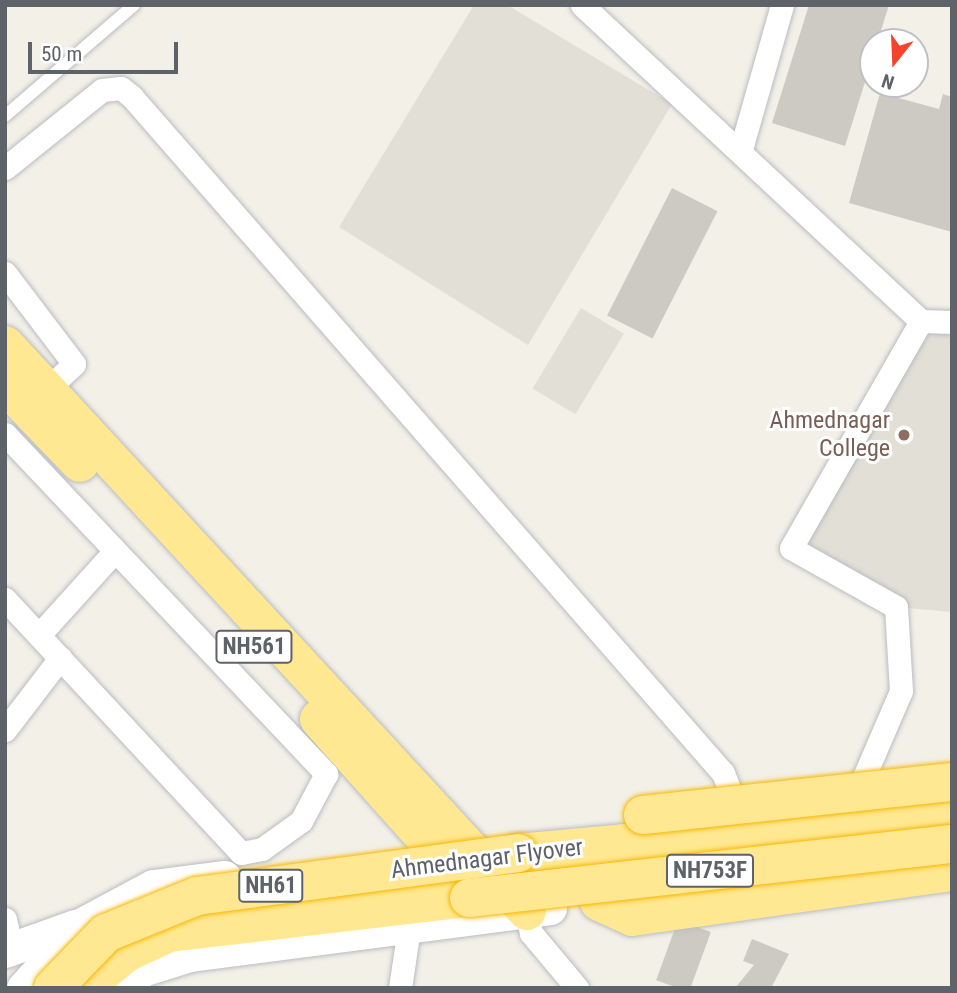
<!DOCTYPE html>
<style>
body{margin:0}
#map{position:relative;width:957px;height:993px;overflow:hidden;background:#f2f0e7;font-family:"Roboto Condensed",sans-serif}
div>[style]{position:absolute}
.education>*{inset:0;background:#e2dfd6;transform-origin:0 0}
.building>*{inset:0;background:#cdcac4;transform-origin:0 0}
.roads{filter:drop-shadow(0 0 2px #babcc1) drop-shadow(0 0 2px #babcc1)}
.lane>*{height:12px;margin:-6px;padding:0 6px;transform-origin:6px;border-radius:6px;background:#fff}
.street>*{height:23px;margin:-11.5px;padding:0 11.5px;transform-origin:11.5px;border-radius:11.5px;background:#fff}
.secondary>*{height:33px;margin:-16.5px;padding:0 16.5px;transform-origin:16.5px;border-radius:16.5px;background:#fff}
.highway>*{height:38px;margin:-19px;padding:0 19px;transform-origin:19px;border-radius:19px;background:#ffe891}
.bridges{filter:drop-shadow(0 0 2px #f9b700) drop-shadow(0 0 2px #f9b700)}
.highway-bridge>*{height:38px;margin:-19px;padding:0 19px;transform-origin:19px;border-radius:19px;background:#ffe891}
.dots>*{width:19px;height:19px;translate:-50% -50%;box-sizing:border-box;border:4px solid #fff;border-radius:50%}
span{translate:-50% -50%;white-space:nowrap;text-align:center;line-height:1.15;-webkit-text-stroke:6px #fff;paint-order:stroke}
.shield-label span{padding:2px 5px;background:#fff;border:2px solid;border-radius:5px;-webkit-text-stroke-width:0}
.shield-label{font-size:23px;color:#5e6269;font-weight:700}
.education-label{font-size:24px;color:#785e54}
.right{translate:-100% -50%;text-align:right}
.street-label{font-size:24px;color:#5e6269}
.frame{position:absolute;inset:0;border:7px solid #5e6269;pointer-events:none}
.north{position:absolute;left:859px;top:28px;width:70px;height:70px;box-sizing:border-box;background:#fff;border:2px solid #bfc0c3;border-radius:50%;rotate:198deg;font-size:19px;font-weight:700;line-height:28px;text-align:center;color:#5e6269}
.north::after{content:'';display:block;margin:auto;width:24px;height:32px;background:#f4442b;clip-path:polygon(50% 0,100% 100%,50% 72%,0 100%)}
.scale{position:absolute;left:28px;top:42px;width:150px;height:32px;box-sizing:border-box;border:4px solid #5e6269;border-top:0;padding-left:9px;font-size:21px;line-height:24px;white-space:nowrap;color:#5e6269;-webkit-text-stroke:5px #fff;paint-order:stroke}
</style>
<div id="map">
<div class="education">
<div style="clip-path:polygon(474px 5px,507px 5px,672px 104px,528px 345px,339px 227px)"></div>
<div style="left:581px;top:308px;width:50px;height:94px;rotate:31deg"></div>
<div style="clip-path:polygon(921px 321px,952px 322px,952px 612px,896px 607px,791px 548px)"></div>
</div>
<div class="building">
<div style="clip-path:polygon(809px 5px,889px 5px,845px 146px,772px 123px)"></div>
<div style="clip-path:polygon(880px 93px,939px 109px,943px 94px,952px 97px,952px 232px,849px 203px)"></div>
<div style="left:672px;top:188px;width:51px;height:143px;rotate:27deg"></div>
<div style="left:678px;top:920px;width:35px;height:64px;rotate:20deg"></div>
<div style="clip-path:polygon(752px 939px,789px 954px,771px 988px,735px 988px,754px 965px,743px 961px)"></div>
</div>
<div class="roads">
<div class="lane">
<div style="left:5px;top:116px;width:170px;rotate:-40.7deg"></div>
</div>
<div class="street">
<div style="left:582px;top:5px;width:463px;rotate:43deg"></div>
<div style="left:741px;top:149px;width:150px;rotate:-74.1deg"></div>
<div style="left:5px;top:168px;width:124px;rotate:-38.8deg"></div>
<div style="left:102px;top:90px;width:19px;rotate:-6deg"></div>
<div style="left:121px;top:88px;width:14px;rotate:39deg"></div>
<div style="left:132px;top:97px;width:898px;rotate:48.84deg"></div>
<div style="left:723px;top:773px;width:44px;rotate:68.7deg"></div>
<div style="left:5px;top:273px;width:114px;rotate:52.8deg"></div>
<div style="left:74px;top:364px;width:37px;rotate:137deg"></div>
<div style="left:5px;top:434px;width:468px;rotate:46.6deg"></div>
<div style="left:326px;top:774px;width:53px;rotate:118deg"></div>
<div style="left:301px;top:821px;width:48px;rotate:144.3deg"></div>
<div style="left:262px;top:849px;width:21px;rotate:169deg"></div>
<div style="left:241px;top:853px;width:347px;rotate:-132.9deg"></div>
<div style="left:39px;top:635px;width:113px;rotate:-47.9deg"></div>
<div style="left:5px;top:730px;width:91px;rotate:-52.6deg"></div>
<div style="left:854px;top:800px;width:119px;rotate:-66.7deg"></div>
<div style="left:901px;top:691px;width:84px;rotate:-93.4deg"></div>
<div style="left:896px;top:607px;width:120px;rotate:-150.7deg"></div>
<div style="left:791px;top:548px;width:262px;rotate:-60.2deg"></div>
<div style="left:921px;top:321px;width:31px;rotate:2deg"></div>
<div style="left:527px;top:911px;width:22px;rotate:80deg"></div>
<div style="left:531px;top:933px;width:72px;rotate:50.1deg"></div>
<div style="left:5px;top:919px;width:32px;rotate:77deg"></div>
<div style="left:400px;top:988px;width:61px;rotate:-81.5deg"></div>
</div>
<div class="secondary">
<div style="left:5px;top:951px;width:74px;rotate:-19.7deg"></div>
<div style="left:23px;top:988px;width:85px;rotate:-47.9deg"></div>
<div style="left:80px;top:925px;width:83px;rotate:-28.1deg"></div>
<div style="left:153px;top:886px;width:72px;rotate:-7.2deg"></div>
<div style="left:124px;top:988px;width:25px;rotate:-45deg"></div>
<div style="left:142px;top:970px;width:50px;rotate:-17.4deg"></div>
<div style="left:190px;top:955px;width:363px;rotate:-7.4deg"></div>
</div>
<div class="highway">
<div style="left:5px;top:345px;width:770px;rotate:47.32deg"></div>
<div style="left:5px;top:385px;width:108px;rotate:46.1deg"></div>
<div style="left:319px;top:719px;width:220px;rotate:48.3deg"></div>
<div style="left:518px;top:853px;width:436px;rotate:-5.3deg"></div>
<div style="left:599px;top:902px;width:36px;rotate:24deg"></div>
<div style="left:632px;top:917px;width:323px;rotate:-8deg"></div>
<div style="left:84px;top:988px;width:55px;rotate:-39.8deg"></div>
<div style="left:126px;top:953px;width:47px;rotate:-24.9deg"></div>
<div style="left:169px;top:933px;width:302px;rotate:-6.7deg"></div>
</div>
</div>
<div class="bridges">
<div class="highway-bridge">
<div style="left:643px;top:815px;width:311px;rotate:-6.1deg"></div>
<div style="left:469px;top:898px;width:486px;rotate:-6.4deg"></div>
<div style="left:53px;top:988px;width:76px;rotate:-46.1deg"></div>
<div style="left:106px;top:933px;width:98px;rotate:-22.1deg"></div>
<div style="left:197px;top:896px;width:324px;rotate:-7.6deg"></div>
</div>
</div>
<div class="dots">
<div style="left:904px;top:435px;background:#8d6e63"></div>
</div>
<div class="shield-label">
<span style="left:254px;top:647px">NH561</span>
<span style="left:710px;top:871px">NH753F</span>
<span style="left:271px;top:886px">NH61</span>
</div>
<div class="education-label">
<span class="right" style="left:890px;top:435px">Ahmednagar<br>College</span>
</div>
<div class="street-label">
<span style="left:487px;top:859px;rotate:-7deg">Ahmednagar Flyover</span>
</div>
<div class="frame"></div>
<div class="north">N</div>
<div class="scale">50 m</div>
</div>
